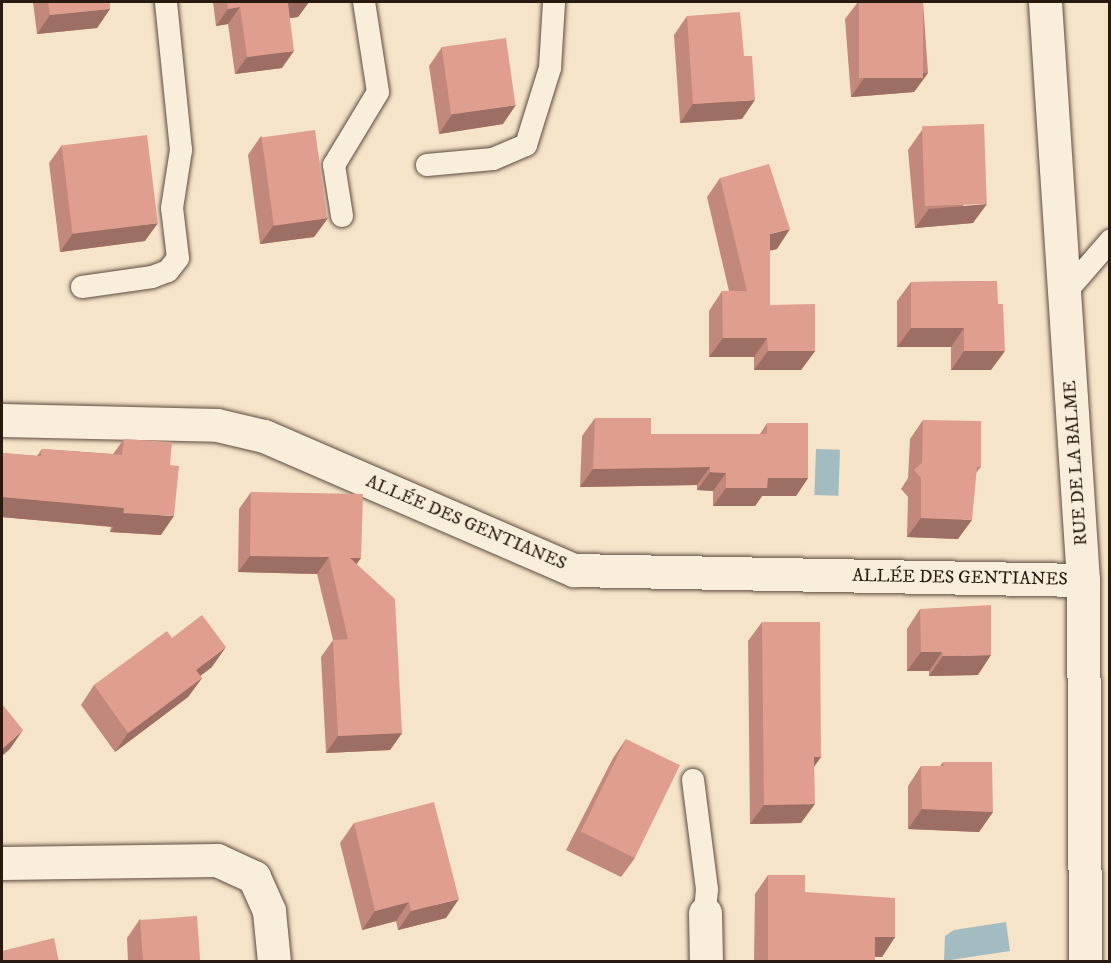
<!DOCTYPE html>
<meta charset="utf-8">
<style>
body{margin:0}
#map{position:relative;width:1111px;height:963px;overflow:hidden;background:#f6e4c9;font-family:"IM FELL DW Pica",serif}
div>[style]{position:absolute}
.water>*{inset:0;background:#a2bcc1;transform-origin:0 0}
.roads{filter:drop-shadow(0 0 2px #5c4c3f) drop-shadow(0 0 2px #5c4c3f)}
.service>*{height:22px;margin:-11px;padding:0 11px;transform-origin:11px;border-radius:11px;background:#f9eddc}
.minor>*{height:33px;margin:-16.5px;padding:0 16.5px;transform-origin:16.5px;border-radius:16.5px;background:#f9eddc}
.wall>*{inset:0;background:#c1887b}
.shaded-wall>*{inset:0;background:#9d6f64;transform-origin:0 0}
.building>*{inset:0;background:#e09e8f;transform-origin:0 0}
span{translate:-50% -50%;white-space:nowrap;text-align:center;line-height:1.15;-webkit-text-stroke:4.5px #f9eddc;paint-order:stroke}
.street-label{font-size:18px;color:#291a11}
.frame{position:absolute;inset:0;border:3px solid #291a11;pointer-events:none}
</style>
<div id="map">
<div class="water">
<div style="left:816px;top:449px;width:24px;height:46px;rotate:2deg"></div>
<div style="clip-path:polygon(1006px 922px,1010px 951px,944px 961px,945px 936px,954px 930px)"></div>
</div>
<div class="roads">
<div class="service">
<div style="left:427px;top:165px;width:66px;rotate:-5.2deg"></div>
<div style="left:493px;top:159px;width:36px;rotate:-23deg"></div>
<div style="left:526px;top:145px;width:81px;rotate:-72.7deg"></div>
<div style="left:550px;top:68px;width:66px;rotate:-86.5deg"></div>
<div style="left:342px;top:216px;width:52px;rotate:-98.9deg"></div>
<div style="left:334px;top:165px;width:85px;rotate:-58.9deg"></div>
<div style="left:378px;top:92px;width:91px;rotate:-98.8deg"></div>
<div style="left:82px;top:287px;width:71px;rotate:-8.1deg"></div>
<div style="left:152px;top:277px;width:17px;rotate:-21deg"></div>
<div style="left:168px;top:271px;width:16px;rotate:-52deg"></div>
<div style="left:178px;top:258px;width:50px;rotate:-96.8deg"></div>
<div style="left:172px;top:208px;width:59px;rotate:-81.2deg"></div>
<div style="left:181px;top:150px;width:149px;rotate:-95.8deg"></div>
<div style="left:1065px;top:293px;width:69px;rotate:-49.1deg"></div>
<div style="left:693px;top:780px;width:110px;rotate:82.7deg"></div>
<div style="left:707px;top:889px;width:24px;rotate:95deg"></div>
</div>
<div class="minor">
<div style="left:1045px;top:2px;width:579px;rotate:86.24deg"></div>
<div style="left:1083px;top:580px;width:382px;rotate:89.7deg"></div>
<div style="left:2px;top:420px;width:215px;rotate:1.3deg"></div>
<div style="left:217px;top:425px;width:48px;rotate:13.2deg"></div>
<div style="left:264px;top:436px;width:338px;rotate:23.4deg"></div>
<div style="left:574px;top:570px;width:509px;rotate:1.13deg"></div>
<div style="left:2px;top:863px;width:215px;rotate:-0.8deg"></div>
<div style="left:217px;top:860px;width:41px;rotate:24.7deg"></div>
<div style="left:254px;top:877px;width:37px;rotate:66deg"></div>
<div style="left:269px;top:911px;width:51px;rotate:84.4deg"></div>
<div style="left:705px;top:913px;width:49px;rotate:88.8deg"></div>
</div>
</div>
<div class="wall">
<div style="clip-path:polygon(33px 2px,110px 2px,110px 9px,97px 28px,37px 34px)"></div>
<div style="clip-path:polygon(213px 2px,309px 2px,298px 17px,290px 18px,282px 68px,235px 74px,228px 24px,216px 26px)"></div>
<div style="clip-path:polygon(858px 2px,923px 2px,928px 73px,914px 92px,851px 97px,845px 19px)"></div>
<div style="clip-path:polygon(687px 16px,742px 119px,680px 123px,674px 35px)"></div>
<div style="clip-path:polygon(442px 47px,503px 124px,439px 134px,429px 66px)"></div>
<div style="clip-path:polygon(922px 130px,973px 223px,915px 228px,908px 150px)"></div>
<div style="clip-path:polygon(261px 136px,328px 218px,314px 237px,260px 244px,248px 155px)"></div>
<div style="clip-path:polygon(62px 145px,145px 241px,60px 252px,49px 163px)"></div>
<div style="clip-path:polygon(720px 178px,777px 249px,770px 250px,770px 305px,815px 351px,801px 370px,754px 370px,754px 357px,709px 357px,709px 311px,722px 291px,729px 291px,707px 197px)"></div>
<div style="clip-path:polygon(997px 281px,991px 370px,951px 370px,951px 347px,897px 347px,897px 301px,911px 282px)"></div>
<div style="clip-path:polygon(595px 418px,651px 434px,760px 434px,767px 423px,808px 478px,796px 496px,762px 496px,755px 506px,713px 506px,713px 491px,697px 490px,697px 485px,580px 487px,582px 436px)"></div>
<div style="clip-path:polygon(923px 420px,981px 467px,976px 473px,958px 539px,907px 537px,908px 497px,901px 489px,908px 478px,910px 439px)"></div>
<div style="clip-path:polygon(124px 439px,161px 535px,110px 532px,111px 527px,2px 517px,2px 453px,37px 456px,42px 449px,113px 454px)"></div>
<div style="clip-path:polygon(251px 492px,357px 564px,402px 733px,390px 750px,326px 753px,321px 657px,333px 640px,317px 574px,238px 572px,239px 509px)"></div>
<div style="clip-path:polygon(920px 609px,978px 675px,929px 676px,929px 671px,907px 671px,907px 629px)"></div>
<div style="clip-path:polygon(762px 622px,821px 757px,814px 767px,801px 823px,750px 824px,748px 641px)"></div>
<div style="clip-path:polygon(172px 638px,212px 667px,200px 676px,202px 678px,188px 697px,115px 752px,81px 705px,94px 685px)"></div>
<div style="clip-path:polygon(626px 739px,635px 858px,621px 877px,566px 850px,613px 758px)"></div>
<div style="clip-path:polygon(943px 762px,993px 812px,979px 832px,908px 829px,908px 786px,921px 766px,940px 766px)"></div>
<div style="clip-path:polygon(354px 823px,446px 918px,398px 930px,396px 921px,362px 930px,340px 843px)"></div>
<div style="clip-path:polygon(768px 875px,895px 937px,882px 957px,875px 957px,875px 962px,754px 962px,755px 894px)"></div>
<div style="clip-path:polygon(140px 919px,200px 962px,128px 962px,127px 938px)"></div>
</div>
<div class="shaded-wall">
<div style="clip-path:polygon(303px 2px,309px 2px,298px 17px,276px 20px,288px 3px)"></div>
<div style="clip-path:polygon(240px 7px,228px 24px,216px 26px,228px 9px)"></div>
<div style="clip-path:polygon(110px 9px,97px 28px,37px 34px,50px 15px)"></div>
<div style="clip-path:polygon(294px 51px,282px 68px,235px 74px,247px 57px)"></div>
<div style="clip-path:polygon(928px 73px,914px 92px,851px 97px,864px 78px)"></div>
<div style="clip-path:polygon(755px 100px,742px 119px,680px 123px,693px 104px)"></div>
<div style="clip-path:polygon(516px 105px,503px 124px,439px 134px,452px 114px)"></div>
<div style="clip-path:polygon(987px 204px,973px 223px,915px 228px,929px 209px)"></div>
<div style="clip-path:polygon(328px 218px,314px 237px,260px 244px,274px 225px)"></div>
<div style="clip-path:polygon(158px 223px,145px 241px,60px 252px,73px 233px)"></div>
<div style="clip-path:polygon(790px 229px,777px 249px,757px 254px,770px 234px)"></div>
<div style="clip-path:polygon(911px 328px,964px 328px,951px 347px,897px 347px)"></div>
<div style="clip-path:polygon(723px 338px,767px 338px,754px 357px,709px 357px)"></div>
<div style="clip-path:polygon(768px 351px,815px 351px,801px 370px,754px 370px)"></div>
<div style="clip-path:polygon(964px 351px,1005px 351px,991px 370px,951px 370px)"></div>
<div style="clip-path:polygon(710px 467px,697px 485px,580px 487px,593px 469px)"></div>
<div style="clip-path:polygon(710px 472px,726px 473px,713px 491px,697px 490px)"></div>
<div style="clip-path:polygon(768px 478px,808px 478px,796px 496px,762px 496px,755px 506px,713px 506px,726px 488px)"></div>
<div style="left:2px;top:497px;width:122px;height:20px;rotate:5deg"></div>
<div style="clip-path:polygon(124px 513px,174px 516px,161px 535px,110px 532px)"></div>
<div style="clip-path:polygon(921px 518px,972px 520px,958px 539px,907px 537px)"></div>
<div style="clip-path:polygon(250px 556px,329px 557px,317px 574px,238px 572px)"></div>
<div style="clip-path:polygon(350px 558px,361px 558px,349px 575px)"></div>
<div style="clip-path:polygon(226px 647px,212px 667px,183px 689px,196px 670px)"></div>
<div style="clip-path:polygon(921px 652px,942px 652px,929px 671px,907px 671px)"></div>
<div style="clip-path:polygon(991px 655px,978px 675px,929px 676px,943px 656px)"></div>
<div style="clip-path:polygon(202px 678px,188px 697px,115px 752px,128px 733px)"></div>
<div style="clip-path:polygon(23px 730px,10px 749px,2px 756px,2px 749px)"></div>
<div style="clip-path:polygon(402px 733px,390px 750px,326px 753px,338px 736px)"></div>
<div style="clip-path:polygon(814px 757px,821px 757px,807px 776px)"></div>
<div style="clip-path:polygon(815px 804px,801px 823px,750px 824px,764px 805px)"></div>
<div style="clip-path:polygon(922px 809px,993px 812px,979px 832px,908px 829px)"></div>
<div style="clip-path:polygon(459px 899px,446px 918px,398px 930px,411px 911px)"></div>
<div style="clip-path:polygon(409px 902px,396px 921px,362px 930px,375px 911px)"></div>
<div style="clip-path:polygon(875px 937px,895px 937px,882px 957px,862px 956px)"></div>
</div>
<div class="building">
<div style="clip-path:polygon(48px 2px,110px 2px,110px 9px,50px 15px)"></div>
<div style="clip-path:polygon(227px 2px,303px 2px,288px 3px,294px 51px,247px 57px,240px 7px,228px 9px)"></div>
<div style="left:859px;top:2px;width:64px;height:76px"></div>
<div style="clip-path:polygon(740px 12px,744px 56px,752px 56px,755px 100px,693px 104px,687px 16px)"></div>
<div style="left:506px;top:38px;width:68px;height:65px;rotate:82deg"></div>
<div style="left:984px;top:124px;width:80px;height:62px;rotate:88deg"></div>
<div style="left:315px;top:130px;width:89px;height:54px;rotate:82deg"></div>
<div style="left:147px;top:135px;width:89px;height:86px;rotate:83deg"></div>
<div style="clip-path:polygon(769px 164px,790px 229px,770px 234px,770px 305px,815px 304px,815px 351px,768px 351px,767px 338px,723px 338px,722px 291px,747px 291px,720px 178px)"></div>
<div style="clip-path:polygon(997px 281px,998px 304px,1003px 304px,1005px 351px,964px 351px,964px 328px,911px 328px,911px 282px)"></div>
<div style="clip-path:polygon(595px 418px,651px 418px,651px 434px,767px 434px,767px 423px,808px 423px,808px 478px,768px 478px,767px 488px,726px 488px,726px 473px,710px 472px,710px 467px,593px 469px)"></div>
<div style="clip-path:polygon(923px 420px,981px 421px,981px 467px,977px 467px,972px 520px,921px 518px,921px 478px,914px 470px,922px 463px)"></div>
<div style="clip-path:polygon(124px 439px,172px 442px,170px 465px,179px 466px,174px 516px,124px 513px,124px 508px,2px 497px,2px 453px,41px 456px,42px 449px,122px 455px)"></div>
<div style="clip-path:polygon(251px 492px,363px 494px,361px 558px,350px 558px,395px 599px,402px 733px,338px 736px,333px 640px,348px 639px,329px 557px,250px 556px)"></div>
<div style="clip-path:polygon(991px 605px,991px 655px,943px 656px,942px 652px,921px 652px,920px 609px)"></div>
<div style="clip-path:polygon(202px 615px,226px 647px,196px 670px,202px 678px,128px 733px,94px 685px,167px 631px,172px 638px)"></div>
<div style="clip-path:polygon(762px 622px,820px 622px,821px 757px,814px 757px,815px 804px,764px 805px)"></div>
<div style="clip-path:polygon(2px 704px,23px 730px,2px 749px)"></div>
<div style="left:626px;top:739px;width:60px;height:103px;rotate:26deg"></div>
<div style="clip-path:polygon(943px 762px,992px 762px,993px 812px,922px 809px,921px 766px,944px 766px)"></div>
<div style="clip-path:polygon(434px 802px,459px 899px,411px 911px,409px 902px,375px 911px,354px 823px)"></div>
<div style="clip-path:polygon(768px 875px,805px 875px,805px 892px,895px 898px,895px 937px,875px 937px,875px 962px,768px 961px)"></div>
<div style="left:197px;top:916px;width:46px;height:57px;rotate:86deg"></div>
<div style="clip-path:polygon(54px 938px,59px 962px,2px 962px,2px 951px)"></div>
</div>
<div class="street-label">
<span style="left:1076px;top:463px;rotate:-94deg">RUE DE LA BALME</span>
<span style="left:466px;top:523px;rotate:23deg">ALLÉE DES GENTIANES</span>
<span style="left:960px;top:578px;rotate:1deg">ALLÉE DES GENTIANES</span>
</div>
<div class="frame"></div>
</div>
